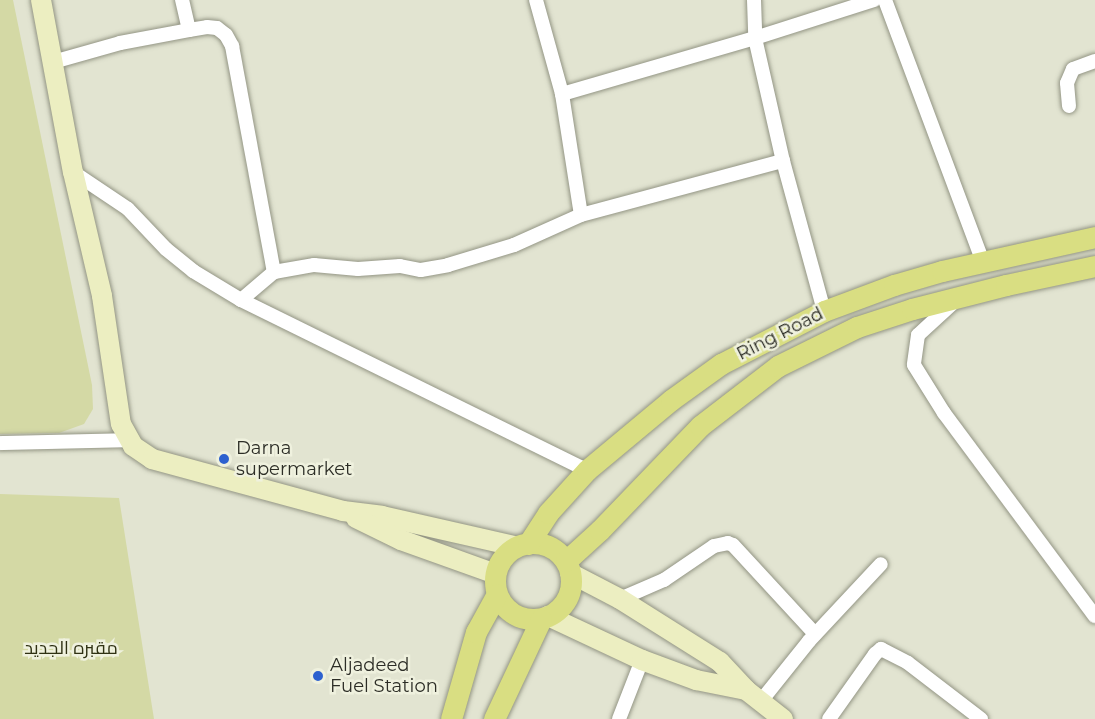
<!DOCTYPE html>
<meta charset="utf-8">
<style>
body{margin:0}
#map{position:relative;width:1095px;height:719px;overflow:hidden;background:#e2e4d1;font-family:Montserrat,Cairo,sans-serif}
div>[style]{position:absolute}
.green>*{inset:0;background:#d4d9a5}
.roads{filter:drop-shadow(0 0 2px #939584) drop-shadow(0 0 2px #939584)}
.street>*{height:14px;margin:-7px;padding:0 7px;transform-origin:7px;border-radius:7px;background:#fff}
.secondary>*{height:20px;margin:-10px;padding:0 10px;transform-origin:10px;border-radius:10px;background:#eceec1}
.primary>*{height:21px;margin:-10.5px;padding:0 10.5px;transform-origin:10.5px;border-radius:10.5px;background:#d9de82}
.primary>.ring{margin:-10.5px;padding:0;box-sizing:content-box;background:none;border:21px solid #d9de82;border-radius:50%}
.dots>*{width:16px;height:16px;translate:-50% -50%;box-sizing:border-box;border:3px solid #eff1de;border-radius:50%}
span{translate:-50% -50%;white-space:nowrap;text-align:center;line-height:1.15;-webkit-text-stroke:5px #eff1de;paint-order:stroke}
.street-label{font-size:18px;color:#2c2d26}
.poi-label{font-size:18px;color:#2c2d26}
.left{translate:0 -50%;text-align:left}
.park-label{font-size:18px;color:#2f3113}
</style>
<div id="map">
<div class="green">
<div style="clip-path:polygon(0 0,13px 0,92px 385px,93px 409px,84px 424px,59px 433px,0 434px)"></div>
<div style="clip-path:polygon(0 494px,119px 498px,154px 719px,0 719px)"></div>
</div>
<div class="roads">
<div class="street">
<div style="left:536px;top:0;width:98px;rotate:74.5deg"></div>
<div style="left:562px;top:94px;width:122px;rotate:81.1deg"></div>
<div style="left:754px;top:0;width:38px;rotate:88deg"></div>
<div style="left:755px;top:38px;width:126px;rotate:77.2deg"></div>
<div style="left:783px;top:161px;width:156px;rotate:74.7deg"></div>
<div style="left:885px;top:0;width:280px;rotate:69.5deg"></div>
<div style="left:189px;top:30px;width:18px;rotate:-9deg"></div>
<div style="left:207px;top:27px;width:10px;rotate:6deg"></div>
<div style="left:217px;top:28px;width:11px;rotate:38deg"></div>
<div style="left:226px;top:35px;width:13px;rotate:61deg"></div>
<div style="left:232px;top:46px;width:230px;rotate:79.5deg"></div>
<div style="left:53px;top:62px;width:70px;rotate:-15.8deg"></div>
<div style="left:120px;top:43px;width:70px;rotate:-10.7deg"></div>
<div style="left:189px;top:30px;width:31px;rotate:-103deg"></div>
<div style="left:562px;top:94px;width:201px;rotate:-16.2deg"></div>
<div style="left:755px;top:38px;width:125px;rotate:-17.7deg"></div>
<div style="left:1069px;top:106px;width:23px;rotate:-95deg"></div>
<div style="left:1067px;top:83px;width:15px;rotate:-67deg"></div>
<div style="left:1073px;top:69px;width:23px;rotate:-20deg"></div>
<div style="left:73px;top:172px;width:66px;rotate:33.9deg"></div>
<div style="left:128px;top:209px;width:55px;rotate:46.5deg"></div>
<div style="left:166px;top:249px;width:35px;rotate:39deg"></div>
<div style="left:193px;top:271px;width:56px;rotate:31.1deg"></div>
<div style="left:241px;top:300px;width:386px;rotate:26.2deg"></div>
<div style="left:241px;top:300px;width:43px;rotate:-40.3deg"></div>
<div style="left:274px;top:272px;width:41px;rotate:-9.9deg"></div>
<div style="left:314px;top:265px;width:44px;rotate:5.2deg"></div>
<div style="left:358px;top:269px;width:42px;rotate:-4.1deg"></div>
<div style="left:400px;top:266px;width:21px;rotate:11deg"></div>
<div style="left:421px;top:270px;width:27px;rotate:-10deg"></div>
<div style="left:448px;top:265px;width:69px;rotate:-16.9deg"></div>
<div style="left:514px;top:245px;width:73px;rotate:-24.1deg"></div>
<div style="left:581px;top:215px;width:209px;rotate:-15deg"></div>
<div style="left:955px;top:301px;width:50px;rotate:137.4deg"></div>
<div style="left:918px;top:335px;width:30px;rotate:98deg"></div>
<div style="left:914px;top:365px;width:57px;rotate:58deg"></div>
<div style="left:944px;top:413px;width:253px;rotate:53.4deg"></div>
<div style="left:0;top:443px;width:128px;rotate:-1.3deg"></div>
<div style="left:620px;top:599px;width:48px;rotate:-23.4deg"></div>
<div style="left:664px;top:580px;width:60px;rotate:-34.2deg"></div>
<div style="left:714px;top:546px;width:14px;rotate:-12deg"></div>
<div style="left:728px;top:543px;width:5px;rotate:22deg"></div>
<div style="left:733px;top:545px;width:121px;rotate:47.3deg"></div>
<div style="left:761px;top:701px;width:77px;rotate:-51.3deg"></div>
<div style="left:809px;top:641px;width:105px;rotate:-46.9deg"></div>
<div style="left:619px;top:719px;width:63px;rotate:-68.7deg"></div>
<div style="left:829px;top:719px;width:80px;rotate:-54.7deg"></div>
<div style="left:875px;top:654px;width:8px;rotate:-40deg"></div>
<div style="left:881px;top:649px;width:30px;rotate:27deg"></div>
<div style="left:908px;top:663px;width:92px;rotate:37.5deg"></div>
</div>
<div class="secondary">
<div style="left:41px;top:0;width:175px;rotate:79.5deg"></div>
<div style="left:73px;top:172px;width:127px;rotate:76.8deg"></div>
<div style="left:102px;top:296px;width:129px;rotate:81.6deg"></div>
<div style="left:121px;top:424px;width:25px;rotate:61deg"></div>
<div style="left:133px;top:446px;width:23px;rotate:34deg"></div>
<div style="left:152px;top:459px;width:198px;rotate:15.2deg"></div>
<div style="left:343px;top:511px;width:39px;rotate:7deg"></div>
<div style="left:382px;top:516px;width:139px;rotate:12.8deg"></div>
<div style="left:356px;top:518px;width:50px;rotate:26.1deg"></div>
<div style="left:401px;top:540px;width:101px;rotate:19.7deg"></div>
<div style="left:570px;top:573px;width:56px;rotate:27.5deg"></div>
<div style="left:620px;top:599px;width:118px;rotate:32.2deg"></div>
<div style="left:720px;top:662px;width:38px;rotate:47deg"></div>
<div style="left:746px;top:690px;width:47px;rotate:38.1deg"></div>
<div style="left:548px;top:616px;width:104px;rotate:25.1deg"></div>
<div style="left:642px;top:660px;width:58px;rotate:20.3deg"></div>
<div style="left:696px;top:680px;width:51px;rotate:11.3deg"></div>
</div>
<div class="primary">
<div class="ring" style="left:495px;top:543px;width:55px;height:55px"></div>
<div style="left:528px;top:544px;width:37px;rotate:-57deg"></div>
<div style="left:548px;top:513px;width:58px;rotate:-47.8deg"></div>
<div style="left:587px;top:470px;width:109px;rotate:-39.8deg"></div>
<div style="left:671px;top:400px;width:62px;rotate:-35.8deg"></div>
<div style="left:721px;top:364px;width:116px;rotate:-27.2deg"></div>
<div style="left:824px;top:311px;width:75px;rotate:-20.4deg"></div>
<div style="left:894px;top:285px;width:50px;rotate:-16.3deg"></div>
<div style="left:942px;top:271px;width:157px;rotate:-12.5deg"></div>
<div style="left:566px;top:561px;width:46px;rotate:-42.4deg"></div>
<div style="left:600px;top:530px;width:144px;rotate:-46.1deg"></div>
<div style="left:700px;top:426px;width:98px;rotate:-37.6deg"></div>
<div style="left:778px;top:366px;width:88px;rotate:-26.3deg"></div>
<div style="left:857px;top:327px;width:58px;rotate:-18.1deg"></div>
<div style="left:912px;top:309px;width:97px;rotate:-14.3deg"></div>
<div style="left:1006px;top:285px;width:91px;rotate:-12.1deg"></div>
<div style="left:451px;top:719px;width:91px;rotate:-74deg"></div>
<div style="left:476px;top:632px;width:43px;rotate:-61.1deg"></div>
<div style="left:494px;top:719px;width:110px;rotate:-64.8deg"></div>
</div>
</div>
<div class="dots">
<div style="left:224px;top:459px;background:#2d61cf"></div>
<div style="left:318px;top:676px;background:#2d61cf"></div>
</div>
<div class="street-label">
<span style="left:780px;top:334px;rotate:-27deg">Ring Road</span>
</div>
<div class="poi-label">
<span class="left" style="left:236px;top:459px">Darna<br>supermarket</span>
<span class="left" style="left:330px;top:676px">Aljadeed<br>Fuel Station</span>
</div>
<div class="park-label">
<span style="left:71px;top:648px">مقبره الجديد</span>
</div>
</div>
